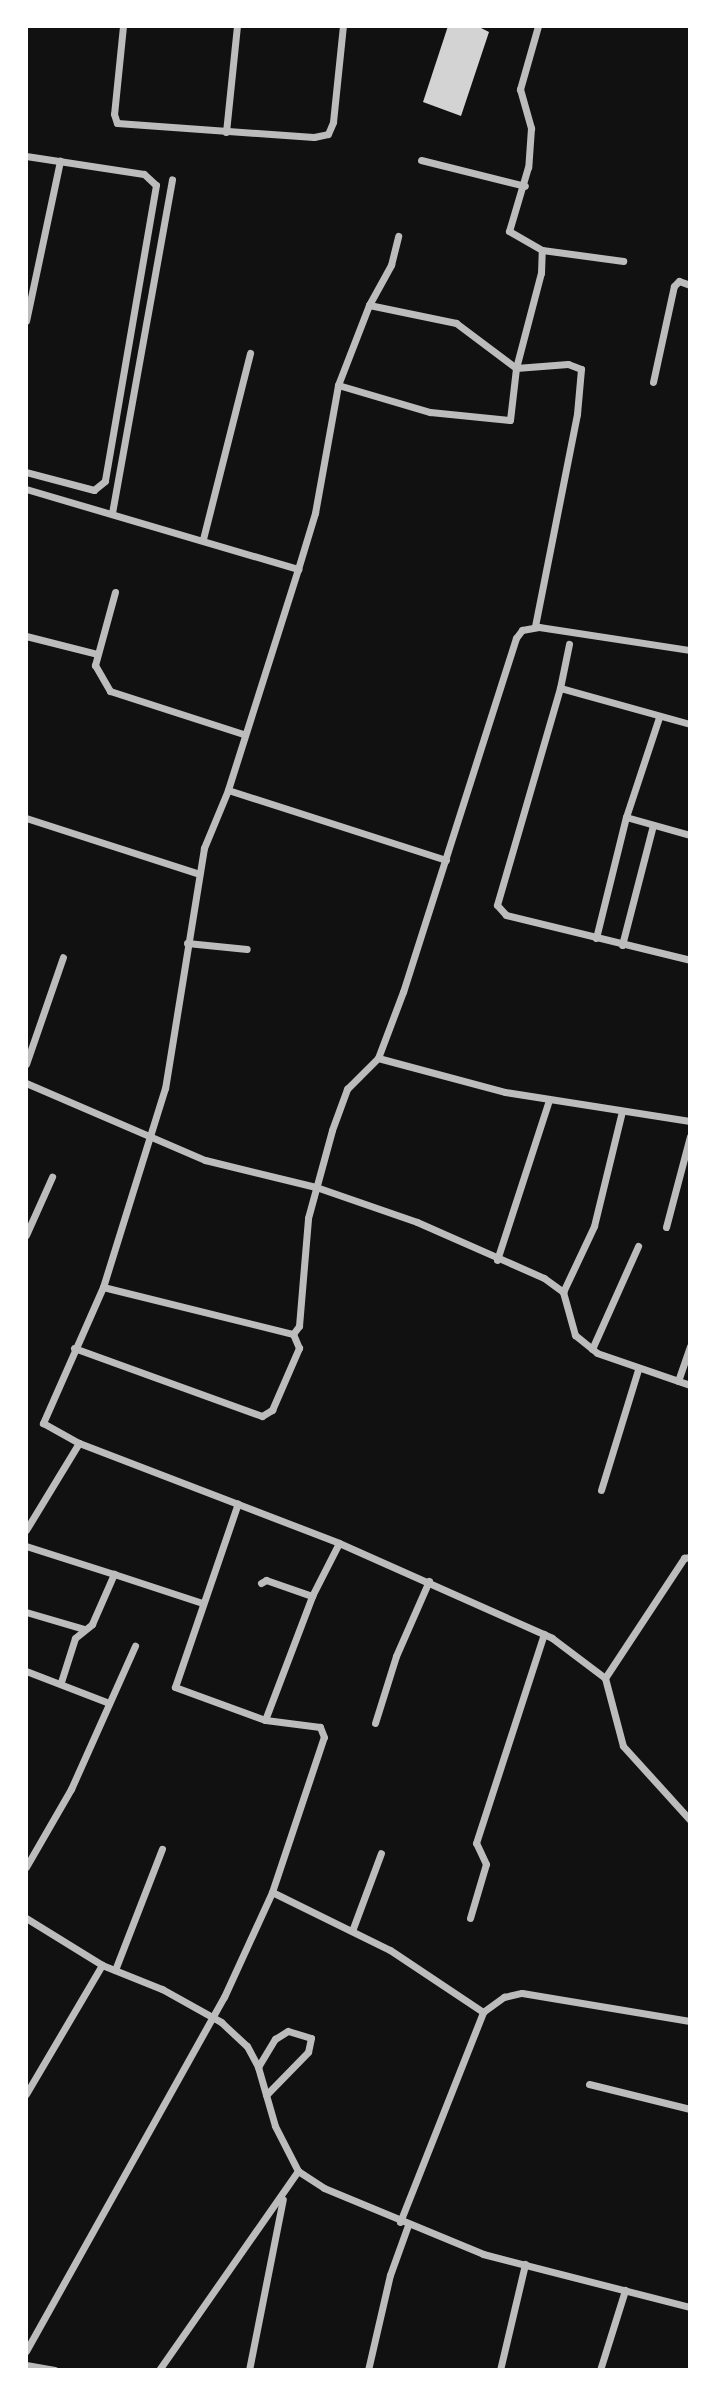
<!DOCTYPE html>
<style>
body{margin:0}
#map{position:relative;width:716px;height:2396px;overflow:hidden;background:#111;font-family:"Golos Text",sans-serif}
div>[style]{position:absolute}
.building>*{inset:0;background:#d3d3d3}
.minor>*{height:7px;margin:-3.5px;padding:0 3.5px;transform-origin:3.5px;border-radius:3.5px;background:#bcbcbc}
span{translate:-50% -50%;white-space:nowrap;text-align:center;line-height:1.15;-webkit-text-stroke:7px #fff;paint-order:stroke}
.frame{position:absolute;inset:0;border:28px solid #fff;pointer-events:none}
</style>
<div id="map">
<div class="building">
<div style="clip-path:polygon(448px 26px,477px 26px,489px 32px,461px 116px,423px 102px)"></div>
</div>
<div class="minor">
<div style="left:123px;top:26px;width:88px;rotate:95.8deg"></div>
<div style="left:114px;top:114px;width:9px;rotate:72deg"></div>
<div style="left:117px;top:123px;width:197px;rotate:4.1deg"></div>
<div style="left:314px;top:137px;width:14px;rotate:-12deg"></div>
<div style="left:328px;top:134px;width:13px;rotate:-67deg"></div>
<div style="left:333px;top:122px;width:97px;rotate:-84.1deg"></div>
<div style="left:538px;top:26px;width:66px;rotate:105.9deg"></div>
<div style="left:520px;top:89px;width:41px;rotate:74.2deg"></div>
<div style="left:531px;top:128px;width:39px;rotate:94deg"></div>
<div style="left:528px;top:167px;width:67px;rotate:106.5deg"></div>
<div style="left:509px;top:231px;width:38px;rotate:30deg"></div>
<div style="left:542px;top:250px;width:82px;rotate:7.7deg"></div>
<div style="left:226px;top:132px;width:107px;rotate:-84.1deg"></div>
<div style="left:26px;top:156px;width:119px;rotate:8.7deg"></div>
<div style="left:144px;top:174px;width:16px;rotate:43deg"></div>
<div style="left:156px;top:185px;width:300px;rotate:99.8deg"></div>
<div style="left:105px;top:481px;width:14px;rotate:141deg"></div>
<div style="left:94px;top:490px;width:70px;rotate:-165.2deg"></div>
<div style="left:421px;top:160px;width:107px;rotate:14deg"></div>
<div style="left:369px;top:305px;width:89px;rotate:11.7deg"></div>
<div style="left:456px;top:323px;width:75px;rotate:36.9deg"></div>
<div style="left:516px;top:368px;width:52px;rotate:-4.4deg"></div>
<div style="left:568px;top:364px;width:14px;rotate:21deg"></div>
<div style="left:581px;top:369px;width:45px;rotate:95.1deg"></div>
<div style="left:577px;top:414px;width:217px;rotate:101.2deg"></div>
<div style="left:26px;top:321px;width:164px;rotate:-78deg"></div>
<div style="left:653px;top:382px;width:98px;rotate:-77.7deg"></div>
<div style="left:674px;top:286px;width:7px;rotate:-45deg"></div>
<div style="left:679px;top:281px;width:12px;rotate:20deg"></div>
<div style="left:338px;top:385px;width:96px;rotate:16.4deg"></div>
<div style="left:430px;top:412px;width:80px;rotate:5.7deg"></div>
<div style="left:510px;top:420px;width:52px;rotate:-83.4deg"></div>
<div style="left:516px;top:368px;width:98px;rotate:-75.3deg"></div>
<div style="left:541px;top:273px;width:23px;rotate:-88deg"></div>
<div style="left:26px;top:489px;width:284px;rotate:16.4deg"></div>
<div style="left:298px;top:569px;width:232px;rotate:107.6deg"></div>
<div style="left:228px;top:790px;width:63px;rotate:112.5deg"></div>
<div style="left:204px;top:848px;width:243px;rotate:99.2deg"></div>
<div style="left:165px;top:1088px;width:208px;rotate:107.3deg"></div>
<div style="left:103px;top:1287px;width:149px;rotate:113.8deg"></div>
<div style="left:43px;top:1423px;width:41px;rotate:29.1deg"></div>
<div style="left:79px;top:1443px;width:279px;rotate:21deg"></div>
<div style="left:339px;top:1543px;width:233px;rotate:24deg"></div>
<div style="left:552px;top:1638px;width:66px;rotate:37deg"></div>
<div style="left:605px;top:1678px;width:70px;rotate:75.2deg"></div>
<div style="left:623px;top:1746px;width:100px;rotate:47.8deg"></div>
<div style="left:112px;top:513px;width:339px;rotate:-79.8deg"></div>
<div style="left:203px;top:539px;width:192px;rotate:-75.8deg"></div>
<div style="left:298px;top:569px;width:59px;rotate:-73.1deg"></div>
<div style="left:315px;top:513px;width:130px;rotate:-79.8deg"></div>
<div style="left:338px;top:385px;width:86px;rotate:-68.8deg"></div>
<div style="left:369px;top:305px;width:46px;rotate:-61.2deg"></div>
<div style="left:391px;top:265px;width:30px;rotate:-76deg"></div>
<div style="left:115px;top:592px;width:76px;rotate:105.3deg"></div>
<div style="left:95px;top:665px;width:30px;rotate:60deg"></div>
<div style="left:110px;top:691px;width:140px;rotate:17.9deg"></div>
<div style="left:26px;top:636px;width:73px;rotate:14.2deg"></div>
<div style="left:560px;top:688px;width:45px;rotate:-78.4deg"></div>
<div style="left:690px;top:724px;width:135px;rotate:-164.5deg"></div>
<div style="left:560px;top:688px;width:226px;rotate:106.2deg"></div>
<div style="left:497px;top:905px;width:13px;rotate:48deg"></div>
<div style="left:506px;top:915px;width:189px;rotate:13.7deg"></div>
<div style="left:228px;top:790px;width:229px;rotate:17.8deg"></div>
<div style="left:626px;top:817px;width:66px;rotate:15.7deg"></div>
<div style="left:26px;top:818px;width:182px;rotate:17.9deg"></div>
<div style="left:596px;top:938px;width:125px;rotate:-76.1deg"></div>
<div style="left:626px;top:817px;width:105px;rotate:-71.7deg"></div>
<div style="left:187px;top:943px;width:60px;rotate:5.7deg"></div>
<div style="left:622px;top:945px;width:124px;rotate:-75.5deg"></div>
<div style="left:378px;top:1058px;width:131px;rotate:15deg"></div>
<div style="left:505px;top:1092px;width:187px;rotate:8.9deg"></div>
<div style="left:26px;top:1064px;width:113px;rotate:-70.9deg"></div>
<div style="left:26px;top:1083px;width:195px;rotate:23.3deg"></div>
<div style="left:205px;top:1160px;width:114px;rotate:13.7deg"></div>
<div style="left:316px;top:1187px;width:107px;rotate:19.1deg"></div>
<div style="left:417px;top:1222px;width:139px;rotate:23.8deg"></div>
<div style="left:544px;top:1278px;width:24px;rotate:36deg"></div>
<div style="left:563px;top:1292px;width:45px;rotate:74.4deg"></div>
<div style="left:575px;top:1335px;width:28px;rotate:39deg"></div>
<div style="left:597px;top:1353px;width:98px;rotate:19deg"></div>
<div style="left:666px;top:1227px;width:94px;rotate:-75.2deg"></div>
<div style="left:26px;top:1235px;width:64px;rotate:-65.9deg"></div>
<div style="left:497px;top:1260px;width:168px;rotate:-72deg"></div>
<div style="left:103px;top:1287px;width:196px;rotate:13.9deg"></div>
<div style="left:563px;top:1292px;width:73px;rotate:-64.8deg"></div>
<div style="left:594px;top:1226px;width:118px;rotate:-76.3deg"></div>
<div style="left:293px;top:1334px;width:10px;rotate:-53deg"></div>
<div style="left:299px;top:1326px;width:108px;rotate:-85.2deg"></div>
<div style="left:308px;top:1218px;width:91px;rotate:-74.7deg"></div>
<div style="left:332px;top:1130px;width:44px;rotate:-69.9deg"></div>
<div style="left:347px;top:1089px;width:44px;rotate:-45deg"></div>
<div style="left:378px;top:1058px;width:71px;rotate:-69.3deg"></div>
<div style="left:403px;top:992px;width:372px;rotate:-72.3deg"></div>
<div style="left:516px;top:638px;width:10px;rotate:-53deg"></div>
<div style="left:522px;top:630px;width:17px;rotate:-10deg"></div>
<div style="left:539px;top:627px;width:153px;rotate:8.7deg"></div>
<div style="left:74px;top:1348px;width:200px;rotate:19.9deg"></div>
<div style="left:262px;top:1416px;width:12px;rotate:-31deg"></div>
<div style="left:272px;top:1410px;width:68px;rotate:-66.5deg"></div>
<div style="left:299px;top:1348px;width:15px;rotate:-113deg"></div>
<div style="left:592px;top:1349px;width:113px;rotate:-65.9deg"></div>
<div style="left:678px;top:1381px;width:37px;rotate:-71deg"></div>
<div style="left:601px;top:1490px;width:126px;rotate:-72.9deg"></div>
<div style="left:26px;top:1530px;width:102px;rotate:-58.7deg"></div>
<div style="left:26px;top:1546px;width:92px;rotate:17.7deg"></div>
<div style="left:261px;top:1583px;width:6px;rotate:-31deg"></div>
<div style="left:266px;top:1580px;width:49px;rotate:19.2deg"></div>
<div style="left:26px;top:1612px;width:60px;rotate:16.3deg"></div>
<div style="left:26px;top:1671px;width:89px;rotate:21.1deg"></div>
<div style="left:605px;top:1678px;width:144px;rotate:-56.6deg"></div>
<div style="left:684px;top:1558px;width:6px;rotate:-9deg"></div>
<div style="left:61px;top:1682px;width:46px;rotate:-72.3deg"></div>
<div style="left:75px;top:1638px;width:22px;rotate:-39deg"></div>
<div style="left:92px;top:1624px;width:55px;rotate:-66.3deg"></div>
<div style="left:114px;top:1574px;width:93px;rotate:18.2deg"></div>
<div style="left:265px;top:1720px;width:133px;rotate:-69.2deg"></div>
<div style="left:312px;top:1596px;width:59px;rotate:-63deg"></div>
<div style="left:375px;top:1723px;width:70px;rotate:-72.6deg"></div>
<div style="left:396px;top:1656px;width:82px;rotate:-66.3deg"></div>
<div style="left:26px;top:1867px;width:90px;rotate:-60deg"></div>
<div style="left:71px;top:1789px;width:157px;rotate:-65.9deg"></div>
<div style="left:272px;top:1892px;width:131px;rotate:26.2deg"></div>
<div style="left:390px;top:1950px;width:112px;rotate:33.7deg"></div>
<div style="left:26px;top:1918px;width:89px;rotate:31.7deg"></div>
<div style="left:102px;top:1965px;width:65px;rotate:21.8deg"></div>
<div style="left:162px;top:1989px;width:68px;rotate:29.2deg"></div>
<div style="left:221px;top:2022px;width:35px;rotate:43deg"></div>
<div style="left:247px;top:2046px;width:24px;rotate:62deg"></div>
<div style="left:258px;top:2067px;width:61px;rotate:73.9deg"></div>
<div style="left:275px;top:2126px;width:51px;rotate:62.9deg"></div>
<div style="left:298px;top:2171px;width:31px;rotate:33deg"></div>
<div style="left:324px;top:2188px;width:172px;rotate:22.5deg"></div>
<div style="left:483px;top:2254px;width:214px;rotate:14.4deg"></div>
<div style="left:470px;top:1918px;width:56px;rotate:-73.5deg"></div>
<div style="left:486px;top:1864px;width:23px;rotate:-115deg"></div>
<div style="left:476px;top:1843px;width:220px;rotate:-72deg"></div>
<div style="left:352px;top:1931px;width:83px;rotate:-69.6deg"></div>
<div style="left:115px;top:1970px;width:130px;rotate:-68.8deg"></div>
<div style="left:258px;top:2067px;width:33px;rotate:-59deg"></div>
<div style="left:275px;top:2039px;width:15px;rotate:-32deg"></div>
<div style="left:288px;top:2031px;width:24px;rotate:17deg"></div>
<div style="left:311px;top:2038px;width:14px;rotate:102deg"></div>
<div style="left:308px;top:2052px;width:60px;rotate:134.3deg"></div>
<div style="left:589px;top:2084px;width:104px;rotate:13.9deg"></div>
<div style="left:26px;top:2094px;width:150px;rotate:-59.5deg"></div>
<div style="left:400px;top:2222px;width:226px;rotate:-68.4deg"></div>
<div style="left:483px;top:2012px;width:26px;rotate:-36deg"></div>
<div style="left:504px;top:1997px;width:18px;rotate:-13deg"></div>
<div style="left:522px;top:1993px;width:170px;rotate:9.5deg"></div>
<div style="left:26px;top:2351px;width:406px;rotate:-60.8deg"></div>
<div style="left:224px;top:1997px;width:115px;rotate:-65.4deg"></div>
<div style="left:272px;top:1892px;width:163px;rotate:-71.5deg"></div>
<div style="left:324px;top:1737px;width:11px;rotate:-112deg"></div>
<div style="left:320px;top:1727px;width:55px;rotate:-172.7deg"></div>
<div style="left:265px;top:1720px;width:96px;rotate:-159.9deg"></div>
<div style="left:175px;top:1687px;width:194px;rotate:-71.1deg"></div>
<div style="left:26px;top:2365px;width:29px;rotate:10deg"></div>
<div style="left:159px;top:2370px;width:243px;rotate:-55.1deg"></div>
<div style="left:249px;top:2370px;width:174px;rotate:-78.8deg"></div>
<div style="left:368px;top:2370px;width:98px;rotate:-77deg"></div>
<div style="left:390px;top:2275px;width:53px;rotate:-70.2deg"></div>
<div style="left:500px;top:2370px;width:109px;rotate:-76.7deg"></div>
<div style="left:600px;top:2370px;width:84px;rotate:-72.6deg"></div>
</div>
<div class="frame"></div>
</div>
